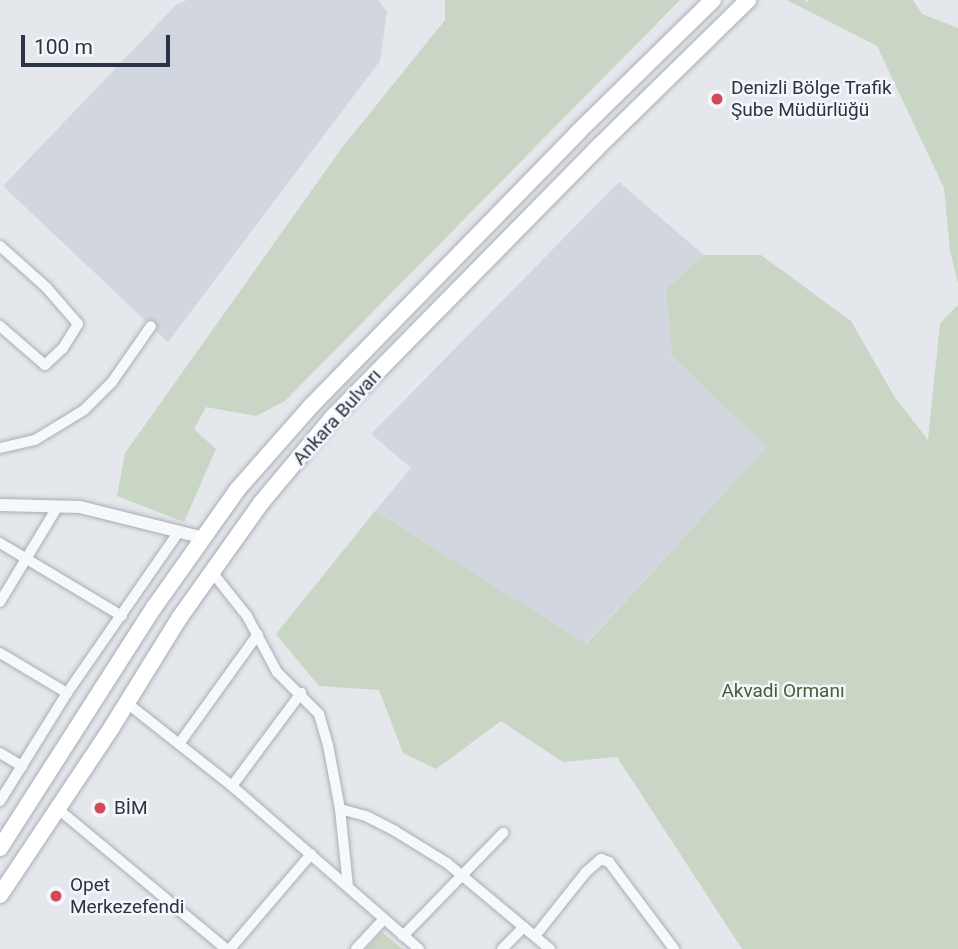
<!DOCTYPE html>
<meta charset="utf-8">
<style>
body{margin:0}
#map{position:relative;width:958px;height:949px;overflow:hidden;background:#e4e7ec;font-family:Roboto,sans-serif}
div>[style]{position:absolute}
.built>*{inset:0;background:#d2d6de}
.green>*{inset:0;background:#c9d6c5}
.roads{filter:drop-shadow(0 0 2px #a9aeb7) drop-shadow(0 0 2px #a9aeb7)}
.minor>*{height:10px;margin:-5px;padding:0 5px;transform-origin:5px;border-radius:5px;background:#f7f8fa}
.tertiary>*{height:12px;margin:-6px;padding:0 6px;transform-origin:6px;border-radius:6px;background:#f7f8fa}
.primary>*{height:16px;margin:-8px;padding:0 8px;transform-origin:8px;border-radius:8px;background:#fff}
.dots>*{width:19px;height:19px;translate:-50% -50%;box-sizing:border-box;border:4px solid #f4f6f9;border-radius:50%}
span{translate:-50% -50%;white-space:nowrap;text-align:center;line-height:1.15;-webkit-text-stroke:5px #f4f6f9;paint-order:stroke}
.poi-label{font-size:19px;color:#2b3445}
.left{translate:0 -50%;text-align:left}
.street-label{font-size:19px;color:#2b3445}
.park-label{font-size:19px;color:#3f6138}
.scale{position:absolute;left:21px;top:35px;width:149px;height:32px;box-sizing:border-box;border:4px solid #2b3445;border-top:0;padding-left:9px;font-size:21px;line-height:24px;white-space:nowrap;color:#2b3445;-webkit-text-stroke:5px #f4f6f9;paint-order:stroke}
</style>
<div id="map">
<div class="built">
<div style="clip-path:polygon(187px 0,378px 0,387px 12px,380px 61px,168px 342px,3px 186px,176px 5px)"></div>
<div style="clip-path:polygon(619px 182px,704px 255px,666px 289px,672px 356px,768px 447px,585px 644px,375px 511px,411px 468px,371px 434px)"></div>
</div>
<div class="green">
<div style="clip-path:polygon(445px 0,680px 0,285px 401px,256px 416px,206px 407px,194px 429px,216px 449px,184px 522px,117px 496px,125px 453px,341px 149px,445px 20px)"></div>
<div style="clip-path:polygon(787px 0,806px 0,805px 3px,809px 0,913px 0,922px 14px,958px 28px,958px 283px,950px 251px,944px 188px,877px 46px)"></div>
<div style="clip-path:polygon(704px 255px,761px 255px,851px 321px,894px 396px,928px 440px,940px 323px,958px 305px,958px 949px,742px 949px,617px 757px,563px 762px,501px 721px,436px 769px,403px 753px,379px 690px,319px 686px,276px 634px,375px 511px,586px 644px,767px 447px,672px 356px,666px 289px)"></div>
<div style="clip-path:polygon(382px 932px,402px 949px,366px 949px)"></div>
</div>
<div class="roads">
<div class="minor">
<div style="left:0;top:246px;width:62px;rotate:41.7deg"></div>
<div style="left:46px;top:287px;width:49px;rotate:49.1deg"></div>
<div style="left:78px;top:324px;width:28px;rotate:122deg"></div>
<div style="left:63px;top:348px;width:25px;rotate:137deg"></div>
<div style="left:45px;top:365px;width:60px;rotate:-139.1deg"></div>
<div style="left:0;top:448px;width:36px;rotate:-13deg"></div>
<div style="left:35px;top:440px;width:57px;rotate:-31.5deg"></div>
<div style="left:84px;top:410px;width:40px;rotate:-45deg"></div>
<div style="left:112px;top:382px;width:68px;rotate:-55.1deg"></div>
<div style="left:0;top:543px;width:142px;rotate:30.9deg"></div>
<div style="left:212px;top:572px;width:56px;rotate:51.5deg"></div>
<div style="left:247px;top:616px;width:64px;rotate:61.8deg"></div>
<div style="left:277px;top:672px;width:59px;rotate:45deg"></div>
<div style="left:319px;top:714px;width:32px;rotate:74deg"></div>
<div style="left:328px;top:745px;width:65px;rotate:79.4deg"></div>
<div style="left:340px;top:809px;width:77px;rotate:84.1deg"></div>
<div style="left:0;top:602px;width:112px;rotate:-58.9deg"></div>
<div style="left:0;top:653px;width:78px;rotate:30.8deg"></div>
<div style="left:127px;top:703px;width:134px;rotate:38.3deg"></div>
<div style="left:232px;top:786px;width:248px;rotate:41.1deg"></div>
<div style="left:179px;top:744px;width:135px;rotate:-54.3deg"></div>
<div style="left:0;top:753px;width:26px;rotate:31deg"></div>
<div style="left:232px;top:786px;width:116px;rotate:-53.4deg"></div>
<div style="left:0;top:801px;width:127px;rotate:-58.2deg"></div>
<div style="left:67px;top:693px;width:197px;rotate:-55.3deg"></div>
<div style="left:58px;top:809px;width:219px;rotate:39.8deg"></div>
<div style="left:340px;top:809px;width:27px;rotate:15deg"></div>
<div style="left:366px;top:816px;width:33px;rotate:27deg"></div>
<div style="left:395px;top:831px;width:61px;rotate:31.6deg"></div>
<div style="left:447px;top:863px;width:134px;rotate:39.9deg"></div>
<div style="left:403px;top:936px;width:144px;rotate:-45.8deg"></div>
<div style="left:535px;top:936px;width:82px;rotate:-51.4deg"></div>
<div style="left:586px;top:872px;width:20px;rotate:-41deg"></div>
<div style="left:601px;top:859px;width:9px;rotate:21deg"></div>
<div style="left:609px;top:862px;width:109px;rotate:53.2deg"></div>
<div style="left:230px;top:949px;width:125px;rotate:-49.5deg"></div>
<div style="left:356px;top:949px;width:41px;rotate:-47deg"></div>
<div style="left:502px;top:949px;width:31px;rotate:-45deg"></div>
</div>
<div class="tertiary">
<div style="left:0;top:505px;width:80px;rotate:1.4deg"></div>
<div style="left:80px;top:507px;width:128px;rotate:14deg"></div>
</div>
<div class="primary">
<div style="left:0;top:848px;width:287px;rotate:-57.4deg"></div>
<div style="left:155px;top:606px;width:142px;rotate:-54.7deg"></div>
<div style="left:237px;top:490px;width:113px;rotate:-48.6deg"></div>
<div style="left:312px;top:405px;width:381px;rotate:-45.7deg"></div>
<div style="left:578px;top:132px;width:189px;rotate:-44.4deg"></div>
<div style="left:0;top:895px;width:202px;rotate:-56.3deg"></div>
<div style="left:112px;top:727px;width:129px;rotate:-58.3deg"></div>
<div style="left:180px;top:617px;width:140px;rotate:-54.6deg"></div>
<div style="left:261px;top:503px;width:111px;rotate:-50.1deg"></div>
<div style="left:332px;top:418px;width:377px;rotate:-45.5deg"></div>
<div style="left:596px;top:149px;width:213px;rotate:-44.4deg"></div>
</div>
</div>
<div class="dots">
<div style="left:717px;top:99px;background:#d1495b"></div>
<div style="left:100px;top:808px;background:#d1495b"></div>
<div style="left:56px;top:896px;background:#d1495b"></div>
</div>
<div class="poi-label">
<span class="left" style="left:731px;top:99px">Denizli Bölge Trafik<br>Şube Müdürlüğü</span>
<span class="left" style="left:114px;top:808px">BİM</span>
<span class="left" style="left:70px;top:896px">Opet<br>Merkezefendi</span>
</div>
<div class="street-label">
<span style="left:337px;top:417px;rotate:-48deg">Ankara Bulvarı</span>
</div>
<div class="park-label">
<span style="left:783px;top:691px">Akvadi Ormanı</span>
</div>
<div class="scale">100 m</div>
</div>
